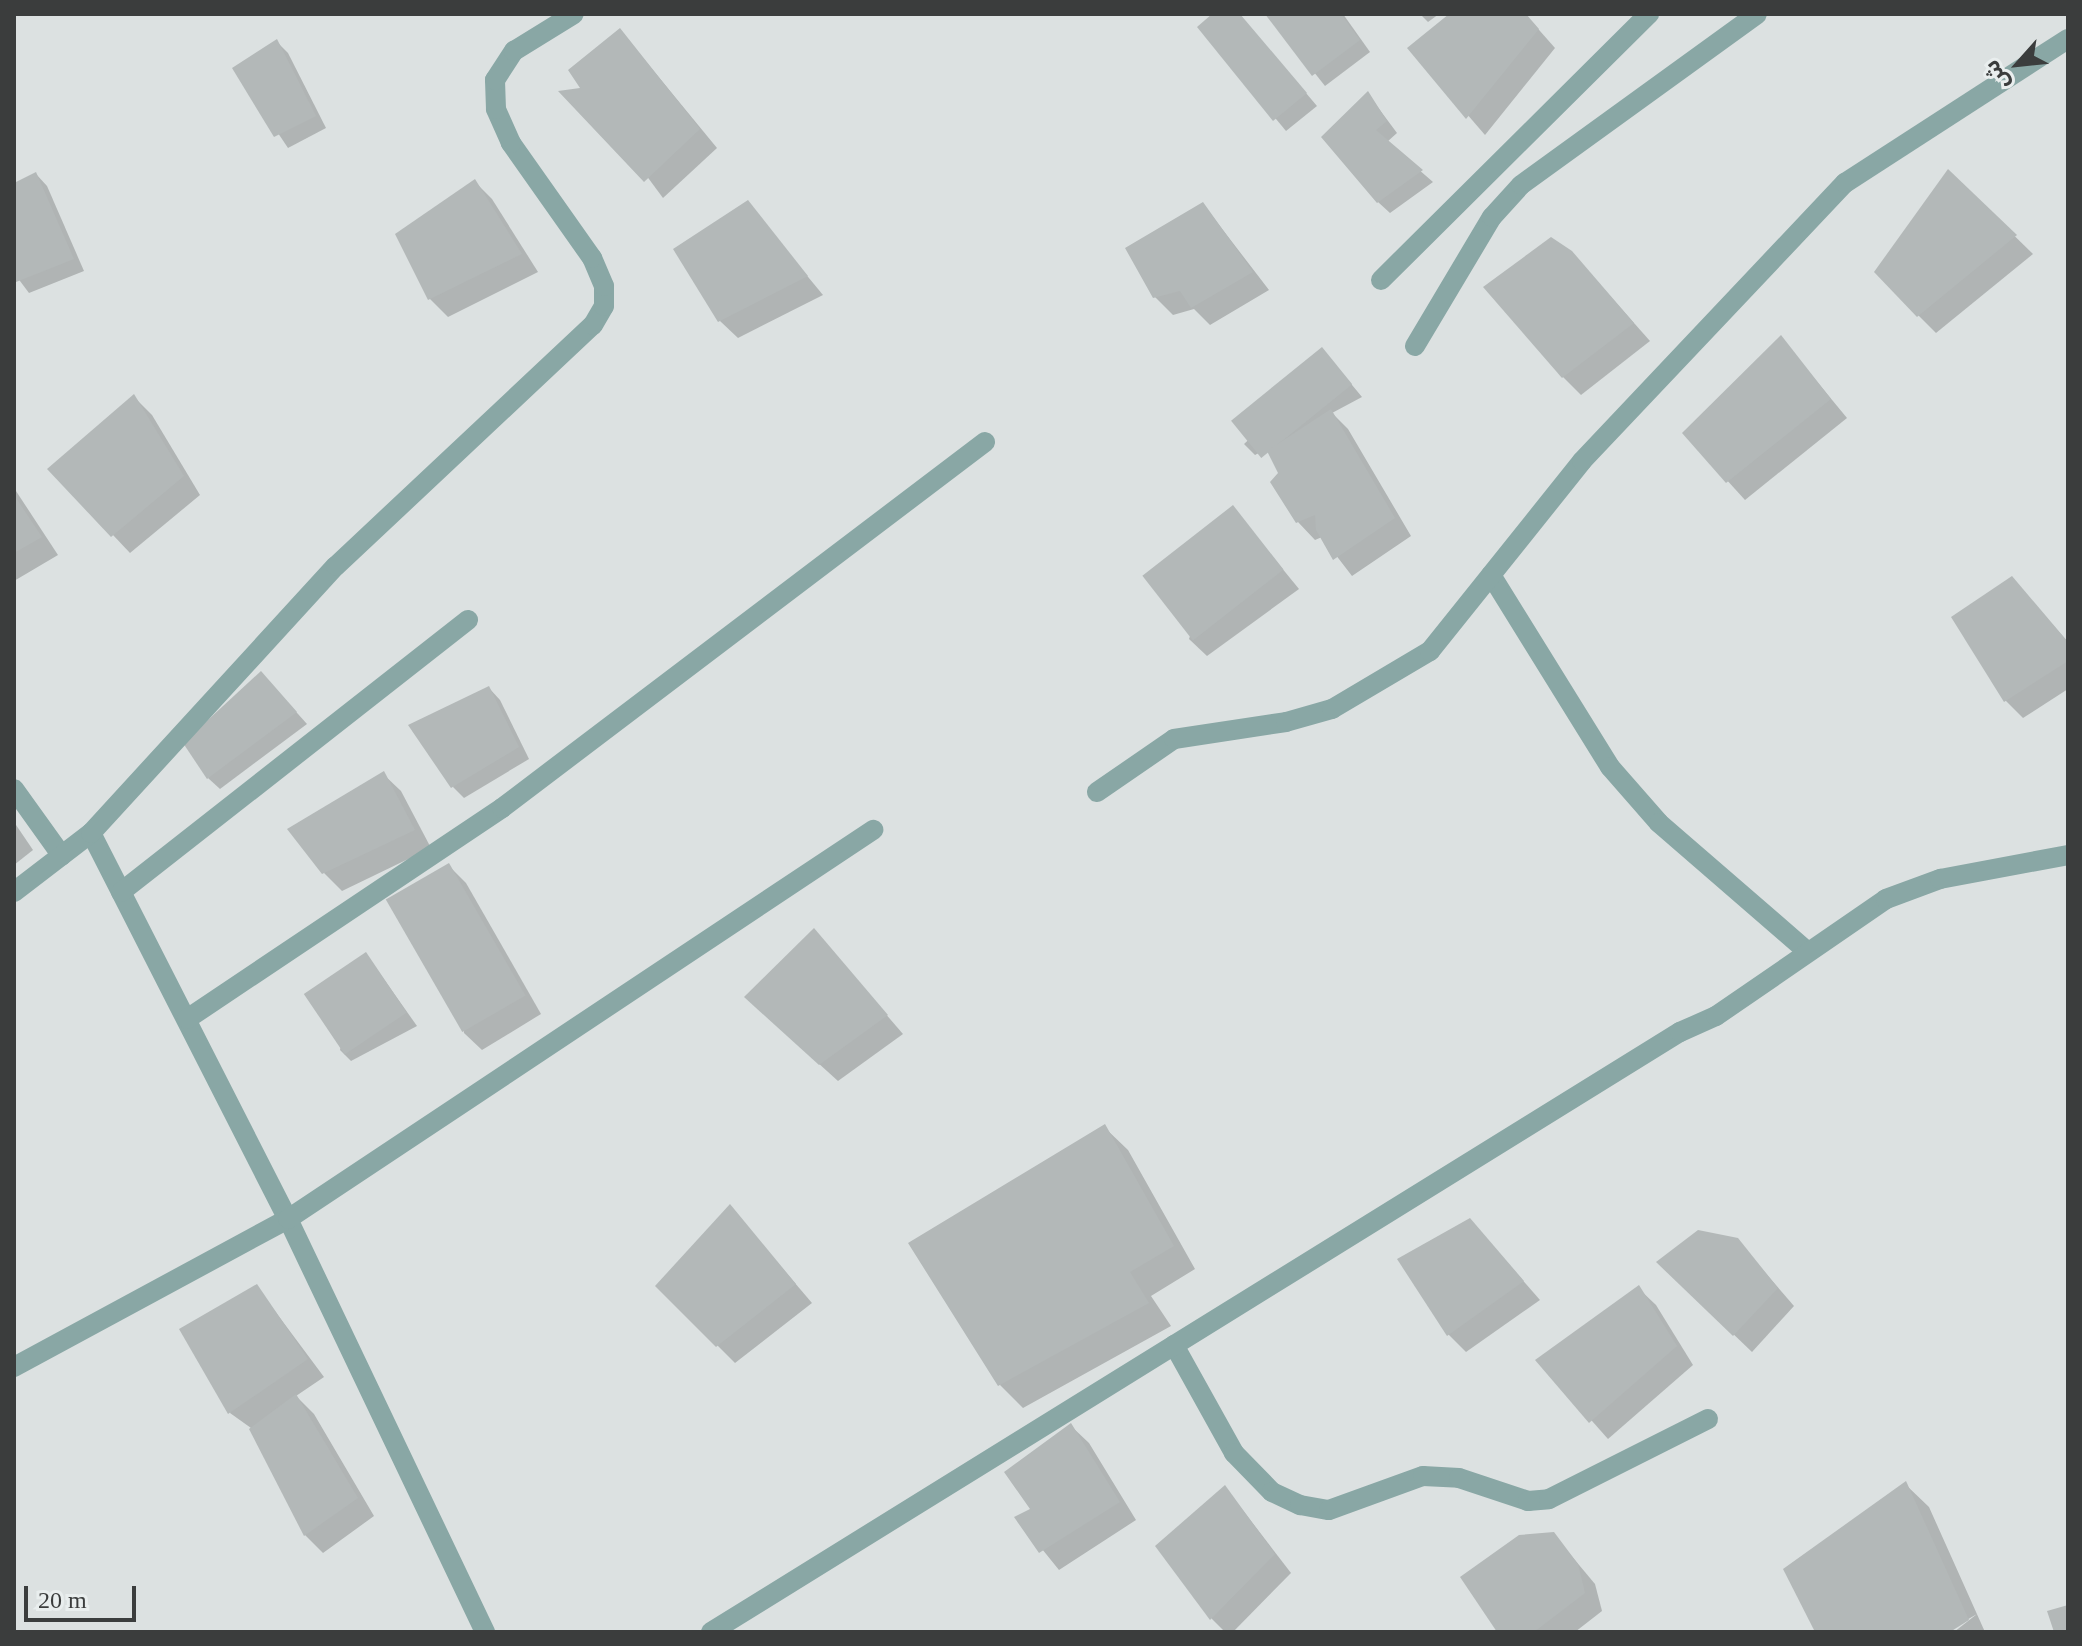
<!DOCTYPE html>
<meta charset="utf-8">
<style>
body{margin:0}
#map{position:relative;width:2082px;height:1646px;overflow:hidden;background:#dce1e1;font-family:"Times New Roman","Noto Sans Arabic",serif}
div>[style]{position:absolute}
.shadow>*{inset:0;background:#0003}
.building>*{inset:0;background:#b3b8b8;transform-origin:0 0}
.street>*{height:20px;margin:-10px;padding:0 10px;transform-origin:10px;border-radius:10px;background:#89a7a5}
span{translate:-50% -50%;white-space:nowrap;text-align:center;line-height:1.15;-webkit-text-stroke:6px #e9eeee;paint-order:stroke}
.frame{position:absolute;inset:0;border:16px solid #3b3d3d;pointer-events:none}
.north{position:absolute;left:1978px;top:24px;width:80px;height:80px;-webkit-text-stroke:6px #e9eeee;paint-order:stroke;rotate:243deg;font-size:22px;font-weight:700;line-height:32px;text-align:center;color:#3b3d3d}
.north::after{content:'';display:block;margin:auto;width:28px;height:36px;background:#3b3d3d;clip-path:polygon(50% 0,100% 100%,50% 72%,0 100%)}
.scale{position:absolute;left:24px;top:1586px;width:112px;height:36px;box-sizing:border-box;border:4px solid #3b3d3d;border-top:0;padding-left:10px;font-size:24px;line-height:28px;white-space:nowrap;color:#3b3d3d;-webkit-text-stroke:6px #e9eeee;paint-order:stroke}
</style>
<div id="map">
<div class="shadow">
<div style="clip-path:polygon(1215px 14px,1239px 14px,1317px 106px,1286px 131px,1200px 27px)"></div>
<div style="clip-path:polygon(1268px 14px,1343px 14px,1370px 52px,1325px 86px)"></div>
<div style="clip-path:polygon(1420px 14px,1439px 14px,1428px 22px)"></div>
<div style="clip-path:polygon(1452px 14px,1525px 14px,1555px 48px,1485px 135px,1410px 48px)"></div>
<div style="clip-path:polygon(620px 30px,717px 148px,663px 198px,583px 90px)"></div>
<div style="clip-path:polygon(277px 42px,288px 53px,326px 128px,288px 148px,235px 69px)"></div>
<div style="clip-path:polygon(1368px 94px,1397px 133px,1387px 142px,1433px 182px,1390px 213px,1378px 202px)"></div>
<div style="clip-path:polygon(1949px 172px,2033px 254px,1936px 333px,1918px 315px)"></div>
<div style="clip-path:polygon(36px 174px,47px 186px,84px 271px,29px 293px,14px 273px,14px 185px)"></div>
<div style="clip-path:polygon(475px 182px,492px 199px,538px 272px,448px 317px,430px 299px,397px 235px)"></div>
<div style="clip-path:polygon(747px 203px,823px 295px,738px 338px,720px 321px)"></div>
<div style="clip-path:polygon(1203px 204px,1269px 290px,1210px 325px,1194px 309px,1173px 315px,1155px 297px)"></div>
<div style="clip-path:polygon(1571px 252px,1650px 341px,1581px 395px,1563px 377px)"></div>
<div style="clip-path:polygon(1781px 338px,1847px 418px,1745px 500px,1685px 434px)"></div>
<div style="clip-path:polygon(1333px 362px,1362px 397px,1332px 413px,1348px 429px,1411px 536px,1352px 576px,1322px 537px,1315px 540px,1298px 522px,1276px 444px,1255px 455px,1244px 444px)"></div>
<div style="clip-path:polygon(134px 397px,152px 415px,200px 495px,130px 553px,113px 535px)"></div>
<div style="clip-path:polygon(14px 488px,58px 555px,14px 581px)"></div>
<div style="clip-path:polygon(1233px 508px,1299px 589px,1207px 656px,1189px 639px)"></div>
<div style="clip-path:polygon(2012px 579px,2068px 642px,2068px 689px,2023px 718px,2005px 700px)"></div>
<div style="clip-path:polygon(272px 685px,307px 724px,220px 789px,208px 778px)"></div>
<div style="clip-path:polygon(489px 688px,500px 700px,529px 759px,464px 798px,453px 787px)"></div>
<div style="clip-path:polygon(383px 774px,401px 791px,431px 848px,342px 891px,324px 873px)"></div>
<div style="clip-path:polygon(14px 822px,33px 850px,14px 865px)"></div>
<div style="clip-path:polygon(449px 866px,466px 883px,541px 1014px,482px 1050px,464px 1033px)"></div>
<div style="clip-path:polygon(814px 931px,903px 1034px,838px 1081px,764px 1014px)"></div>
<div style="clip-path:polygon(366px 954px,417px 1026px,351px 1061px,340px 1050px)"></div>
<div style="clip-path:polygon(1104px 1127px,1128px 1150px,1195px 1269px,1151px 1296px,1171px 1326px,1023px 1408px,1000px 1385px)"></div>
<div style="clip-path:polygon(730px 1207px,812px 1303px,735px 1363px,658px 1286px)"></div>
<div style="clip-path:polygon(1470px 1220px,1540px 1300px,1466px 1352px,1448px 1334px)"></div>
<div style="clip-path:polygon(1737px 1240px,1794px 1306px,1752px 1352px,1676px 1279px)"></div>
<div style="clip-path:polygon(257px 1287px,324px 1377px,296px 1396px,314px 1414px,374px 1516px,323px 1553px,305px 1535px,251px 1428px,230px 1413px)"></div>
<div style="clip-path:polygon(1638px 1288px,1656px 1305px,1693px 1365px,1608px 1439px,1538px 1360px)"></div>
<div style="clip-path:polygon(1071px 1426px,1089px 1443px,1136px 1520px,1059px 1570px,1017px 1518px,1033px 1510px)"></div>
<div style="clip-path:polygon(1905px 1484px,1929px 1507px,1985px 1632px,1954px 1632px,1977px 1614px,1946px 1632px,1818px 1632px)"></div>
<div style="clip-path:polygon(1225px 1487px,1291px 1573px,1233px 1632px,1225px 1632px,1212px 1619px,1157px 1546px)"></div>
<div style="clip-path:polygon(1554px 1535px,1595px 1584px,1602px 1611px,1575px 1632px,1499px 1632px)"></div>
</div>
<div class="building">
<div style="clip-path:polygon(1212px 14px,1240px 14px,1307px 93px,1273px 121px,1197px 27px)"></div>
<div style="clip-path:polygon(1265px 14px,1341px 14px,1360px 40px,1312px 76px)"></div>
<div style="clip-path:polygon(1449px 14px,1526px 14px,1539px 29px,1466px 119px,1407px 48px)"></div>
<div style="clip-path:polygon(620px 28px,700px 129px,644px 182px,558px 91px,580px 88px,568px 70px)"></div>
<div style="clip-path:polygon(277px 39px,316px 116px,274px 137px,232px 68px)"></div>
<div style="clip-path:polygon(1368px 91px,1387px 121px,1376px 130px,1423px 170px,1377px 203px,1321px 137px)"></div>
<div style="clip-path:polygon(1948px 169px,2017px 235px,1917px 317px,1874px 272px)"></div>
<div style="clip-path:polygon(36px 172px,74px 259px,16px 282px,14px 183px)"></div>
<div style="clip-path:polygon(475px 179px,522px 254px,428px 300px,395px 234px)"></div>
<div style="clip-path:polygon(748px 200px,808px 276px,718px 322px,673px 249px)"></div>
<div style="clip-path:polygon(1203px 202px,1253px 272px,1191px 308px,1180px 291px,1153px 298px,1125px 248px)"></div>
<div style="clip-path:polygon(1551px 237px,1572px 251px,1634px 323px,1562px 378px,1483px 287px)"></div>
<div style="clip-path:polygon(1781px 335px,1831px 399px,1726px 483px,1682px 433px)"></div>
<div style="left:1322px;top:347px;width:48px;height:117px;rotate:51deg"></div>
<div style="clip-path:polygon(134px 394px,184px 476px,111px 537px,47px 469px)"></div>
<div style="clip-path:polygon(1331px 409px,1395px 518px,1333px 560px,1316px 530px,1315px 515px,1296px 523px,1270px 482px,1278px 473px,1267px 451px)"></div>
<div style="clip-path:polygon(14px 495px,42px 537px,14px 553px)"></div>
<div style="left:1233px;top:505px;width:82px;height:115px;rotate:52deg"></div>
<div style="clip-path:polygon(2012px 576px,2068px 642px,2068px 661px,2004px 702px,1951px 617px)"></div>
<div style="clip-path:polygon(261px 671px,297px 712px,207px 779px,183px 743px)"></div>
<div style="clip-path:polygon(489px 686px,519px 747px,451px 788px,408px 725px)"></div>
<div style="clip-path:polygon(384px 771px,415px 830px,322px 874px,287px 829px)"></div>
<div style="left:449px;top:863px;width:153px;height:73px;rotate:60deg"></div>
<div style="clip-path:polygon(814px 928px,888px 1015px,819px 1065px,744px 997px)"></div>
<div style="left:366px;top:952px;width:73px;height:75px;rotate:56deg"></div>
<div style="clip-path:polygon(1105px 1124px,1174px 1246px,1130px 1272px,1149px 1303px,998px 1386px,908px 1243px)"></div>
<div style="clip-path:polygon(730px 1204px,796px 1284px,716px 1347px,655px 1286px)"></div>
<div style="clip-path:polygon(1470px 1218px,1524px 1281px,1447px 1336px,1397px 1259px)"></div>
<div style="clip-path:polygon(1698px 1230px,1738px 1238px,1778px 1288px,1733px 1336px,1656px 1262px)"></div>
<div style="clip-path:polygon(257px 1284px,308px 1359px,228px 1414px,179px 1329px)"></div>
<div style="clip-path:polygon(1639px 1285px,1677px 1346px,1589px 1423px,1535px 1360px)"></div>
<div style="clip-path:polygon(296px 1394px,358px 1498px,304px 1536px,249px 1429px)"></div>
<div style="clip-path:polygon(1071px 1423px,1120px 1502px,1039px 1553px,1014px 1517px,1030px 1509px,1004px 1472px)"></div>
<div style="clip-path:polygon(1906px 1481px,1969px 1620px,1950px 1632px,1815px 1632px,1783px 1569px)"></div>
<div style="clip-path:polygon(1225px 1485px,1275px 1554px,1210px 1620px,1155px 1546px)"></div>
<div style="clip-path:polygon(1554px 1532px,1578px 1564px,1585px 1593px,1534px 1632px,1497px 1632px,1460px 1577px,1519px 1535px)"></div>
<div style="clip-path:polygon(2068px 1605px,2068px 1632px,2054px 1632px,2047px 1611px)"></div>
</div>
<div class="street">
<div style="left:1381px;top:280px;width:378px;rotate:-44.8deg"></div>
<div style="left:1415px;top:346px;width:150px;rotate:-59.2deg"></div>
<div style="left:1492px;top:217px;width:43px;rotate:-47.8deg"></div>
<div style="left:1521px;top:185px;width:291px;rotate:-35.9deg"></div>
<div style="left:1491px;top:575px;width:226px;rotate:58.2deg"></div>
<div style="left:1610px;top:767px;width:74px;rotate:48.8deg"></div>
<div style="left:1659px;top:823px;width:197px;rotate:40.9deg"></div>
<div style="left:14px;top:789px;width:82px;rotate:54.4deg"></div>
<div style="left:1097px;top:792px;width:93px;rotate:-34.5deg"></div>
<div style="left:1174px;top:739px;width:113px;rotate:-8.6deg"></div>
<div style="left:1286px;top:722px;width:48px;rotate:-15.8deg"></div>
<div style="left:1332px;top:709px;width:114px;rotate:-30.6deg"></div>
<div style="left:1430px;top:651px;width:243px;rotate:-51.3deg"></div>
<div style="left:1582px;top:461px;width:383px;rotate:-46.6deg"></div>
<div style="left:1845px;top:183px;width:265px;rotate:-32.9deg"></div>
<div style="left:91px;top:833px;width:433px;rotate:63deg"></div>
<div style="left:288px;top:1219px;width:458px;rotate:64.5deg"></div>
<div style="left:14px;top:892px;width:97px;rotate:-37.5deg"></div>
<div style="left:91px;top:833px;width:362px;rotate:-47.5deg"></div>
<div style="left:336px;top:566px;width:352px;rotate:-43.2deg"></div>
<div style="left:593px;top:325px;width:22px;rotate:-60deg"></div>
<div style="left:604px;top:306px;width:20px;rotate:-90deg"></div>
<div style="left:604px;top:286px;width:30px;rotate:-113deg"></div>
<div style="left:592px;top:258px;width:141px;rotate:-125.2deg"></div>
<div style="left:511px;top:143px;width:37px;rotate:-114deg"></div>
<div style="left:496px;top:109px;width:29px;rotate:-92deg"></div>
<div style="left:495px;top:80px;width:35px;rotate:-57deg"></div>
<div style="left:514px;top:51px;width:70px;rotate:-31.7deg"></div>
<div style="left:121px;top:892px;width:441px;rotate:-38.1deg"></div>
<div style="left:187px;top:1019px;width:379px;rotate:-33.8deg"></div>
<div style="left:502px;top:808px;width:606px;rotate:-37.15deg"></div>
<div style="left:1174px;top:1345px;width:124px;rotate:60.9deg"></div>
<div style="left:1234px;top:1453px;width:54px;rotate:45.7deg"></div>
<div style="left:1272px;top:1492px;width:31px;rotate:25deg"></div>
<div style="left:1300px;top:1505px;width:29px;rotate:10deg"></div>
<div style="left:1329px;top:1510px;width:100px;rotate:-19.9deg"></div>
<div style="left:1423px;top:1476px;width:36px;rotate:3deg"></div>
<div style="left:1459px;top:1478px;width:73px;rotate:18.4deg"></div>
<div style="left:1528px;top:1501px;width:21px;rotate:-5deg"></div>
<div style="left:1549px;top:1499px;width:178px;rotate:-26.7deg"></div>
<div style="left:14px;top:1367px;width:311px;rotate:-28.4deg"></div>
<div style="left:288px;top:1219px;width:703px;rotate:-33.62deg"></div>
<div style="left:711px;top:1632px;width:1140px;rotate:-31.77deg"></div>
<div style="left:1680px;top:1032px;width:39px;rotate:-24deg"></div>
<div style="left:1716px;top:1016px;width:206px;rotate:-34.5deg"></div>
<div style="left:1886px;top:899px;width:58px;rotate:-20.3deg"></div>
<div style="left:1940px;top:879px;width:130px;rotate:-10.6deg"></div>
</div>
<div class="frame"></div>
<div class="north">ش</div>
<div class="scale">20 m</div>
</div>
